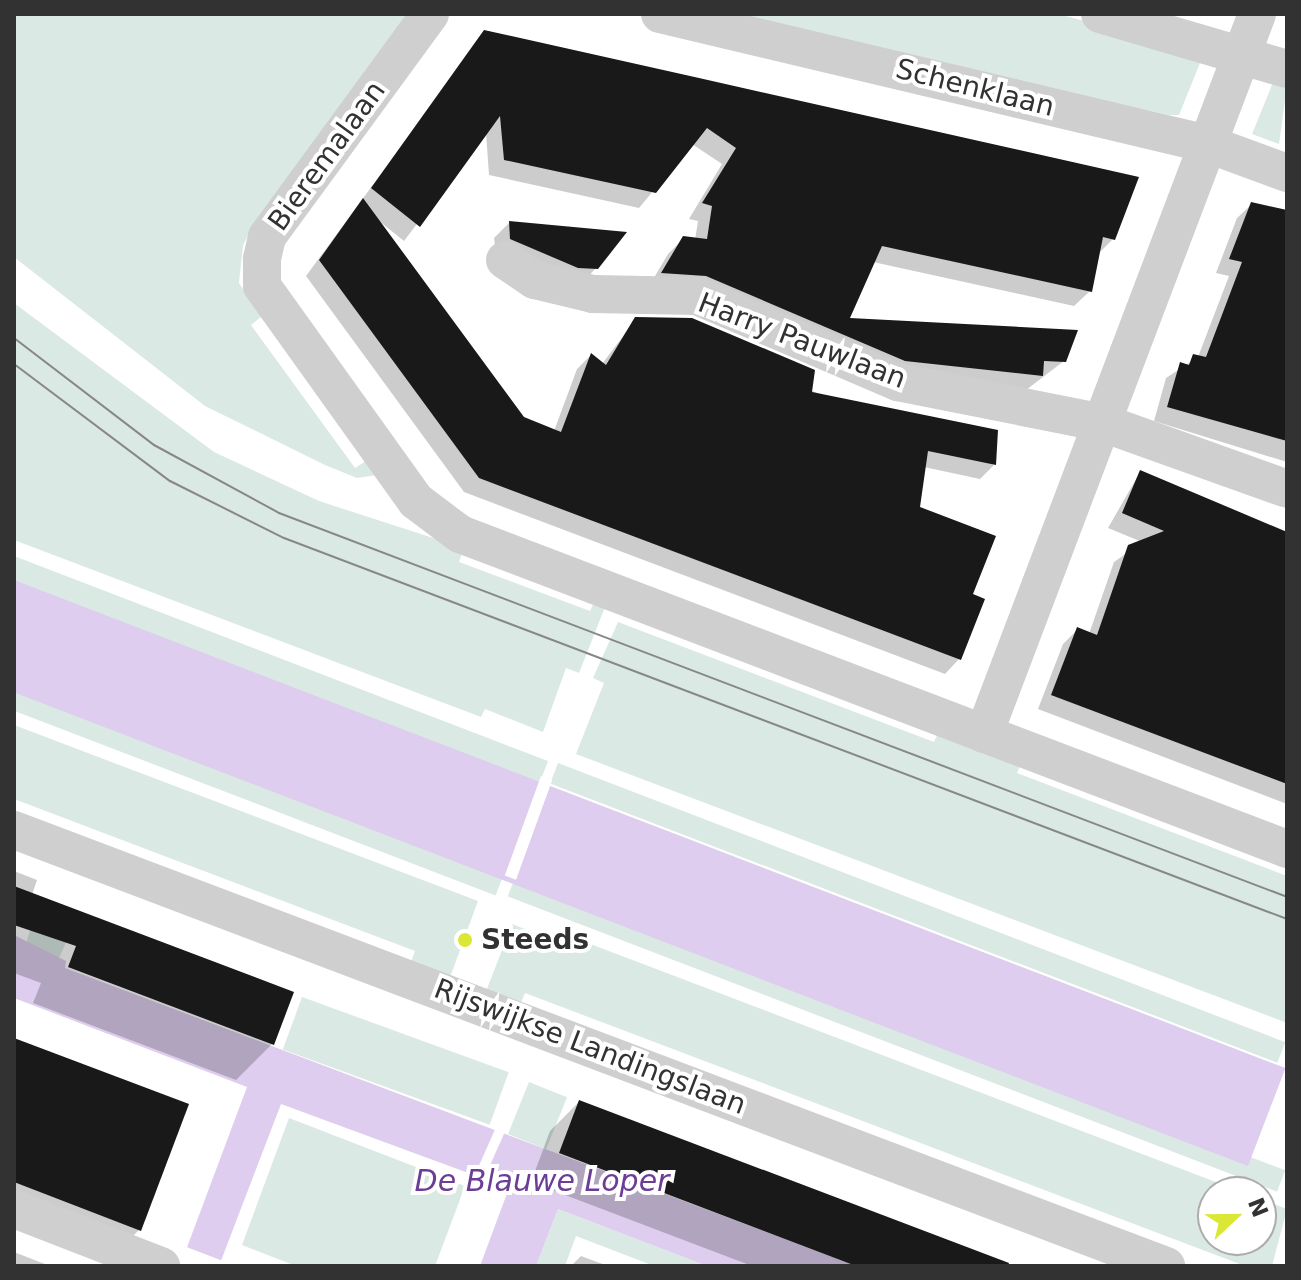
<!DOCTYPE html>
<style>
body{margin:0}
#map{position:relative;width:1301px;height:1280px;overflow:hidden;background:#fff;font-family:"DejaVu Sans",sans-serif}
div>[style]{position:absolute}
.green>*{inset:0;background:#dae9e3;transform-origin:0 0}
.water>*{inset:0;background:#decdee;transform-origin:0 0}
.pier>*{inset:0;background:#fff;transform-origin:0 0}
.shadow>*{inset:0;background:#0003}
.building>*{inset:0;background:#191919}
.minor>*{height:38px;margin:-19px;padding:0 19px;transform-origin:19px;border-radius:19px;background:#cfcfcf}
.tram>*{height:2px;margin:-1px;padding:0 1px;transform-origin:1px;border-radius:1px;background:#878787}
.dots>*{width:22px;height:22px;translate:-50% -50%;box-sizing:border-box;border:4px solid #fff;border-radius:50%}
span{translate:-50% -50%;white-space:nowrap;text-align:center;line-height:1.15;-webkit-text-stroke:8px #fff;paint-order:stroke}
.street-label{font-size:28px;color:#323232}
.poi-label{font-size:28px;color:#323232;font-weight:700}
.left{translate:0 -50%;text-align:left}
.water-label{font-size:30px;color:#6c3d96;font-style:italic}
.frame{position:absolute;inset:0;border:16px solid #323232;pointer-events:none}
.north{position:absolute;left:1197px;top:1176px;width:80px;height:80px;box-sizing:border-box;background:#fff;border:2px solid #adadad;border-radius:50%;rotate:68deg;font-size:22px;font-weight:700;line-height:32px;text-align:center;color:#323232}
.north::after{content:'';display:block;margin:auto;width:28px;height:36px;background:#dbe735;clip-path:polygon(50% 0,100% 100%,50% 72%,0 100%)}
</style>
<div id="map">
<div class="green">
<div style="clip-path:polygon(14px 14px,413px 14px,258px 218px,243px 245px,239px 283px,261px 317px,251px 325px,355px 468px,366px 461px,377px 475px,357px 478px,325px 465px,205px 406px,14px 257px)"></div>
<div style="clip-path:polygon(716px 14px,1058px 14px,1204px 53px,1179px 115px,1169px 115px)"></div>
<div style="clip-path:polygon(1274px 80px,1287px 86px,1279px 144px,1252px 134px)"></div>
<div style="clip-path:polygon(14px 303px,214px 452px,319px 501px,464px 548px,459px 562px,590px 611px,596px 598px,607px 602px,579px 673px,566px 668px,543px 732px,485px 709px,481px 717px,14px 540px)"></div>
<div style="left:14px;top:556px;width:572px;height:24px;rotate:21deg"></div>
<div style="clip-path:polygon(618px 622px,934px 742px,940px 729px,1022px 760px,1017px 773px,1287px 876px,1287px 1023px,576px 754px,604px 683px,593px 678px)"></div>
<div style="left:14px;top:685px;width:525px;height:24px;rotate:21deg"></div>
<div style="clip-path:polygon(14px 725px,478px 901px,449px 980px,410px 965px,415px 951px,14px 799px)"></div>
<div style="left:558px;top:763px;width:779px;height:22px;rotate:21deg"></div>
<div style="left:516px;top:875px;width:824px;height:23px;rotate:21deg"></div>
<div style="clip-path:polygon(40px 901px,79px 913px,59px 958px,25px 946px)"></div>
<div style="clip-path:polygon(512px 924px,568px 946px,572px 937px,1242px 1192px,1213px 1192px,1213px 1240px,1261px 1240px,1261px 1199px,1287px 1209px,1272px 1266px,1245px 1266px,525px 993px,519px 1007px,485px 994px)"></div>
<div style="left:302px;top:997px;width:220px;height:56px;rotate:20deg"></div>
<div style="left:529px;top:1082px;width:41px;height:56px;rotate:22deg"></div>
<div style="clip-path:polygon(289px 1118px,465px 1186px,435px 1266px,296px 1266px,242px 1245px)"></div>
<div style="clip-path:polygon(558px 1209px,707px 1266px,654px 1266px,576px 1236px,565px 1266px,536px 1266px)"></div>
</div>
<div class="water">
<div style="left:14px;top:580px;width:1362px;height:105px;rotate:21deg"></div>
<div style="clip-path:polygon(14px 935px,66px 961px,65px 968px,856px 1266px,707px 1266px,558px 1209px,536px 1266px,480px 1266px,509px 1188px,281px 1104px,219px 1266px,180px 1266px,247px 1087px,14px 998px)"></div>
</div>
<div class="pier">
<div style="left:541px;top:776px;width:12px;height:106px;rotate:20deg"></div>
<div style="left:497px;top:1125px;width:10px;height:59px;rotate:24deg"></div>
<div style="clip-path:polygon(184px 1246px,223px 1261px,222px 1266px,176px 1266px)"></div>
</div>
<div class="shadow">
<div style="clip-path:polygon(485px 32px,1113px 239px,1098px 254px,1090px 291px,1074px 306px,873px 262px,847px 320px,1064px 361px,1026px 390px,888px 376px,648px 288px,668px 254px,683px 239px,695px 240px,698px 221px,689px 219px,722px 164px,692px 144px,639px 208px,489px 175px,486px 133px,404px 241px,379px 221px,522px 419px,554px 431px,577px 369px,591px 355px,602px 364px,636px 319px,994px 465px,980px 479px,924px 467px,918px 508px,959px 659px,945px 674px,464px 492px,306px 276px)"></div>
<div style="clip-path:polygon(1252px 204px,1287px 212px,1287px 462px,1154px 421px,1166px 378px,1198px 357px,1229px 276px,1216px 273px,1237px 218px)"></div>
<div style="clip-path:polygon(509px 223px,596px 268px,581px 284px,496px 254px,494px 238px)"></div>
<div style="clip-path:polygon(1140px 472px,1287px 534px,1287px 804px,1038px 709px,1063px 644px,1077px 630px,1089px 634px,1114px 562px,1142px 542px,1108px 528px)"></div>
<div style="clip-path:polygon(14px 871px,37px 880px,32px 895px,272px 1044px,236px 1080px,33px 1003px,41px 983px,14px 973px)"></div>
<div style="clip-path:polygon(14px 1040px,139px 1230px,125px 1244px,14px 1202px)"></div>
<div style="clip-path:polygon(579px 1102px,1012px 1266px,752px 1266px,531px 1182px,550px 1131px)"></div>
<div style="clip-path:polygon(14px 1252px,50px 1266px,14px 1266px)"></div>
<div style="clip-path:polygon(581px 1256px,608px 1266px,571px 1266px)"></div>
</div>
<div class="building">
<div style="clip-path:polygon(484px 30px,699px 78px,1139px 177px,1115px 240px,1103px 237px,1092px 292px,882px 246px,850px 318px,1078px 330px,1066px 362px,1044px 361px,1043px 376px,905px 361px,706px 276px,661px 273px,683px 236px,707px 239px,712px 206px,702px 203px,736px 148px,707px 128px,656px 193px,504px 160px,500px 116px,420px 227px,371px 188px)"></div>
<div style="clip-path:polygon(363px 198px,524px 417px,561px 432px,591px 353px,606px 365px,635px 317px,692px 318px,815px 370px,812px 392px,998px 430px,996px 465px,928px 451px,920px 507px,996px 536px,973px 594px,985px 599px,961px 660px,479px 478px,319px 260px)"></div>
<div style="clip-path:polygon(1251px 202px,1287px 210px,1287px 441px,1167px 407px,1180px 362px,1189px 365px,1193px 354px,1206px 357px,1242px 262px,1229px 259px)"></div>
<div style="clip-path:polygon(509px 221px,627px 232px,598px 269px,578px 268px,510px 239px)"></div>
<div style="clip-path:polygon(1140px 470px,1287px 532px,1287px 784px,1051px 695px,1077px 627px,1097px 635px,1128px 545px,1164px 531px,1122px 513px)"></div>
<div style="clip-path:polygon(14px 886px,294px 992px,274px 1045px,68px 967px,76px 946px,14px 925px)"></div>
<div style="clip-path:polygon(14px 1038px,189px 1104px,141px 1231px,14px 1182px)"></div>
<div style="clip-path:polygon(579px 1100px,1009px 1263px,1008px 1266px,856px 1266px,559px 1153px)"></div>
</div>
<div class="minor">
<div style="left:430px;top:14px;width:276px;rotate:126.2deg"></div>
<div style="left:267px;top:237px;width:23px;rotate:103deg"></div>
<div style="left:262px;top:259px;width:27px;rotate:90deg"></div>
<div style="left:262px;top:286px;width:264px;rotate:54.4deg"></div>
<div style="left:416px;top:501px;width:55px;rotate:36.9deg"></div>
<div style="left:460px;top:534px;width:885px;rotate:20.85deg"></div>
<div style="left:660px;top:14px;width:563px;rotate:13.35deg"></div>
<div style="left:1208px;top:144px;width:84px;rotate:20.2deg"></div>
<div style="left:1100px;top:14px;width:195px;rotate:16.4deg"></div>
<div style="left:505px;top:260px;width:36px;rotate:34deg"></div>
<div style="left:535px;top:280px;width:60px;rotate:13.6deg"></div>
<div style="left:593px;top:294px;width:104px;rotate:1.1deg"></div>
<div style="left:697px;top:296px;width:219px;rotate:23.2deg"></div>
<div style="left:898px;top:382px;width:209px;rotate:11.3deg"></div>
<div style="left:1103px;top:423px;width:195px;rotate:19.7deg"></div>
<div style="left:984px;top:734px;width:770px;rotate:-69.23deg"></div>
<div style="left:14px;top:830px;width:1232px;rotate:20.73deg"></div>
<div style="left:14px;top:1209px;width:158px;rotate:21.2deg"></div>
</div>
<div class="tram">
<div style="left:14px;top:338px;width:176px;rotate:37.4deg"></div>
<div style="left:154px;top:445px;width:142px;rotate:28.5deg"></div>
<div style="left:279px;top:513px;width:1079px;rotate:20.85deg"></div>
<div style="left:14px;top:364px;width:195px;rotate:36.9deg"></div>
<div style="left:170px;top:481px;width:127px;rotate:26.6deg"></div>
<div style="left:284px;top:538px;width:1073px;rotate:20.8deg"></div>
</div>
<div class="dots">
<div style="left:465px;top:940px;background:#dbe735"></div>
</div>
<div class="street-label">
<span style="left:975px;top:88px;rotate:14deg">Schenklaan</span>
<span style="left:327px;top:156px;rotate:-54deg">Bieremalaan</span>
<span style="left:802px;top:341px;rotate:21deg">Harry Pauwlaan</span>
<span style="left:590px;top:1047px;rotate:21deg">Rijswijkse Landingslaan</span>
</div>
<div class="poi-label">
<span class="left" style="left:481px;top:940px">Steeds</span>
</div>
<div class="water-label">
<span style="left:542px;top:1181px">De Blauwe Loper</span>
</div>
<div class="frame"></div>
<div class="north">N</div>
</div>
